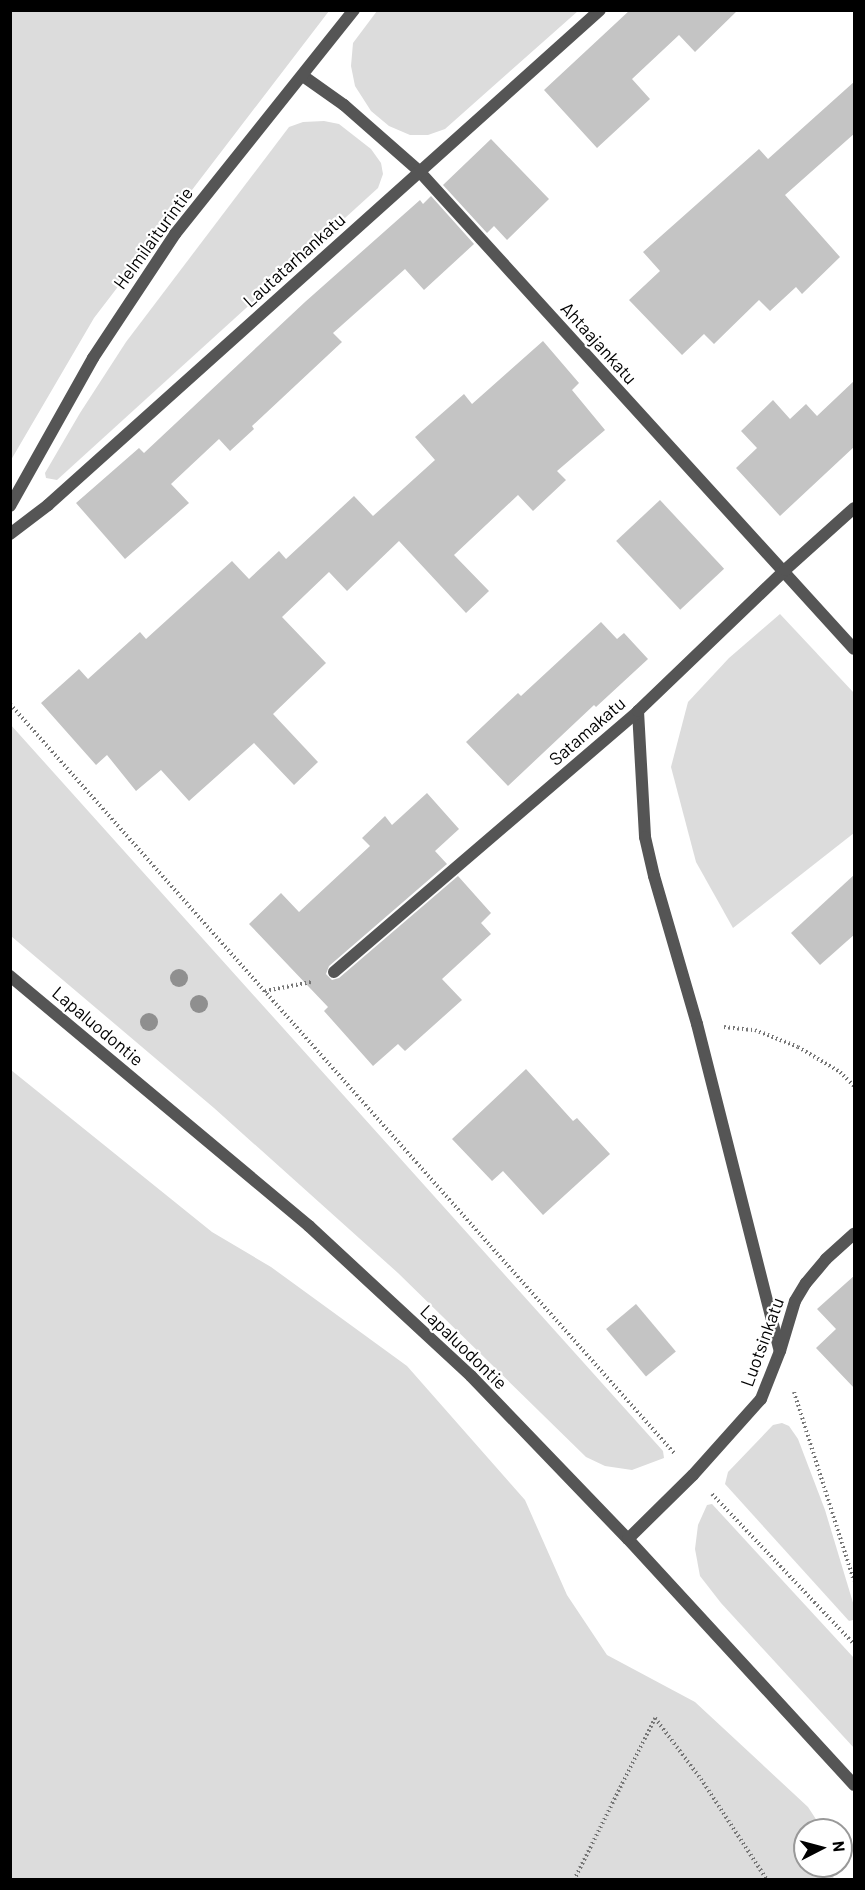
<!DOCTYPE html>
<style>
body{margin:0}
#map{position:relative;width:865px;height:1890px;overflow:hidden;background:#fff;font-family:Barlow,sans-serif}
div>[style]{position:absolute}
.green>*{inset:0;background:#dcdcdc}
.building>*{inset:0;background:#c4c4c4;transform-origin:0 0}
.path>*{height:4px;margin-top:-2px;transform-origin:0;background:repeating-linear-gradient(90deg,#777 0 1.5px,transparent 0 4.5px)}
.minor>*{height:12px;margin:-6px;padding:0 6px;transform-origin:6px;border-radius:6px;background:#555}
.trees>*{width:18px;height:18px;margin:-9px;border-radius:50%;background:#8f8f8f}
span{translate:-50% -50%;white-space:nowrap;text-align:center;line-height:1.15;-webkit-text-stroke:4.5px #fff;paint-order:stroke}
.street-label{font-size:18px;color:#000}
.frame{position:absolute;inset:0;border:12px solid #000;pointer-events:none}
.north{position:absolute;left:793px;top:1818px;width:60px;height:60px;box-sizing:border-box;background:#fff;border:2px solid #999;border-radius:50%;rotate:84deg;font-size:16px;font-weight:700;line-height:24px;text-align:center;color:#000}
.north::after{content:'';display:block;margin:auto;width:21px;height:27px;background:#000;clip-path:polygon(50% 0,100% 100%,50% 72%,0 100%)}
</style>
<div id="map">
<div class="green">
<div style="clip-path:polygon(10px 11px,329px 11px,94px 318px,11px 460px)"></div>
<div style="clip-path:polygon(377px 11px,377px 10px,578px 11px,445px 129px,428px 135px,410px 135px,389px 126px,371px 111px,355px 86px,351px 66px,353px 43px)"></div>
<div style="clip-path:polygon(324px 121px,339px 124px,371px 149px,381px 163px,383px 174px,378px 188px,57px 480px,46px 478px,45px 473px,80px 413px,126px 342px,289px 127px,303px 122px)"></div>
<div style="clip-path:polygon(780px 614px,854px 693px,854px 833px,733px 928px,696px 862px,671px 767px,688px 702px,729px 658px)"></div>
<div style="clip-path:polygon(10px 724px,663px 1451px,664px 1458px,632px 1470px,605px 1466px,586px 1457px,398px 1273px,214px 1108px,11px 936px)"></div>
<div style="clip-path:polygon(11px 1070px,212px 1232px,271px 1267px,407px 1366px,525px 1500px,567px 1595px,607px 1655px,695px 1702px,808px 1807px,823px 1830px,805px 1830px,805px 1866px,836px 1866px,833px 1879px,11px 1879px)"></div>
<div style="clip-path:polygon(782px 1423px,789px 1426px,798px 1439px,825px 1510px,854px 1606px,853px 1620px,849px 1621px,725px 1484px,728px 1472px,773px 1425px)"></div>
<div style="clip-path:polygon(712px 1504px,854px 1658px,854px 1748px,721px 1603px,700px 1576px,695px 1549px,698px 1525px,707px 1505px)"></div>
</div>
<div class="building">
<div style="clip-path:polygon(630px 10px,738px 10px,695px 52px,679px 35px,632px 79px,650px 99px,597px 148px,544px 90px)"></div>
<div style="clip-path:polygon(855px 81px,855px 133px,785px 195px,840px 257px,802px 294px,796px 287px,770px 311px,759px 300px,714px 344px,704px 334px,682px 355px,629px 300px,660px 271px,643px 252px,759px 149px,768px 159px)"></div>
<div style="clip-path:polygon(491px 139px,549px 199px,507px 240px,494px 226px,487px 233px,443px 185px)"></div>
<div style="clip-path:polygon(431px 196px,474px 244px,424px 290px,405px 269px,333px 333px,342px 342px,252px 426px,254px 429px,230px 451px,219px 439px,171px 484px,189px 503px,125px 559px,76px 503px,139px 448px,144px 453px,305px 302px,420px 200px,423px 204px)"></div>
<div style="clip-path:polygon(543px 341px,579px 383px,572px 390px,605px 430px,557px 471px,566px 480px,533px 511px,518px 495px,454px 555px,489px 591px,466px 613px,399px 541px,347px 591px,329px 572px,282px 617px,326px 663px,273px 714px,318px 762px,294px 785px,254px 743px,189px 801px,161px 770px,136px 791px,107px 755px,96px 765px,41px 703px,79px 669px,88px 679px,140px 632px,146px 639px,232px 561px,249px 579px,279px 551px,286px 559px,354px 496px,373px 516px,435px 460px,415px 437px,464px 394px,472px 404px)"></div>
<div style="clip-path:polygon(855px 380px,855px 446px,780px 516px,736px 468px,757px 448px,741px 431px,773px 400px,790px 419px,806px 404px,817px 416px)"></div>
<div style="left:660px;top:500px;width:94px;height:60px;rotate:47deg"></div>
<div style="clip-path:polygon(601px 622px,617px 639px,624px 633px,648px 659px,596px 707px,594px 705px,508px 786px,466px 742px,518px 693px,521px 696px)"></div>
<div style="clip-path:polygon(427px 793px,459px 829px,435px 851px,447px 864px,329px 966px,326px 974px,332px 980px,339px 978px,458px 876px,491px 913px,481px 923px,491px 934px,442px 979px,462px 1000px,405px 1051px,398px 1044px,373px 1066px,324px 1011px,328px 1007px,249px 924px,281px 893px,299px 912px,370px 846px,362px 838px,385px 816px,392px 825px)"></div>
<div style="clip-path:polygon(855px 874px,855px 934px,820px 965px,791px 933px)"></div>
<div style="clip-path:polygon(526px 1069px,573px 1121px,577px 1118px,610px 1154px,543px 1215px,503px 1171px,492px 1181px,452px 1139px)"></div>
<div style="clip-path:polygon(855px 1275px,855px 1389px,816px 1348px,836px 1329px,817px 1309px)"></div>
<div style="left:636px;top:1304px;width:62px;height:39px;rotate:50deg"></div>
</div>
<div class="path">
<div style="left:10px;top:704px;width:1002px;rotate:48.44deg"></div>
<div style="left:265px;top:991px;width:47px;rotate:-11.1deg"></div>
<div style="left:724px;top:1027px;width:31px;rotate:6deg"></div>
<div style="left:755px;top:1030px;width:46px;rotate:21.6deg"></div>
<div style="left:798px;top:1047px;width:49px;rotate:30.8deg"></div>
<div style="left:840px;top:1072px;width:20px;rotate:45deg"></div>
<div style="left:794px;top:1392px;width:198px;rotate:72.4deg"></div>
<div style="left:712px;top:1494px;width:207px;rotate:46.6deg"></div>
<div style="left:574px;top:1880px;width:181px;rotate:-63.4deg"></div>
<div style="left:655px;top:1718px;width:76px;rotate:53deg"></div>
<div style="left:701px;top:1779px;width:121px;rotate:56.8deg"></div>
</div>
<div class="minor">
<div style="left:303px;top:76px;width:50px;rotate:35.3deg"></div>
<div style="left:344px;top:105px;width:100px;rotate:41.3deg"></div>
<div style="left:419px;top:171px;width:646px;rotate:47.7deg"></div>
<div style="left:10px;top:506px;width:170px;rotate:-60.7deg"></div>
<div style="left:93px;top:358px;width:149px;rotate:-56.5deg"></div>
<div style="left:175px;top:234px;width:287px;rotate:-51.4deg"></div>
<div style="left:10px;top:534px;width:48px;rotate:-37.3deg"></div>
<div style="left:48px;top:505px;width:741px;rotate:-41.88deg"></div>
<div style="left:638px;top:711px;width:126px;rotate:86.8deg"></div>
<div style="left:645px;top:837px;width:40px;rotate:77deg"></div>
<div style="left:654px;top:876px;width:154px;rotate:73.8deg"></div>
<div style="left:697px;top:1024px;width:337px;rotate:75.8deg"></div>
<div style="left:334px;top:972px;width:401px;rotate:-40.6deg"></div>
<div style="left:638px;top:711px;width:204px;rotate:-43.8deg"></div>
<div style="left:785px;top:570px;width:93px;rotate:-41.9deg"></div>
<div style="left:10px;top:976px;width:390px;rotate:39.9deg"></div>
<div style="left:309px;top:1226px;width:221px;rotate:42.8deg"></div>
<div style="left:471px;top:1376px;width:226px;rotate:46.1deg"></div>
<div style="left:628px;top:1539px;width:334px;rotate:47.4deg"></div>
<div style="left:628px;top:1539px;width:91px;rotate:-44.6deg"></div>
<div style="left:693px;top:1475px;width:102px;rotate:-48.2deg"></div>
<div style="left:761px;top:1399px;width:52px;rotate:-68.4deg"></div>
<div style="left:780px;top:1351px;width:52px;rotate:-73.3deg"></div>
<div style="left:795px;top:1301px;width:21px;rotate:-59deg"></div>
<div style="left:806px;top:1283px;width:31px;rotate:-50deg"></div>
<div style="left:826px;top:1259px;width:38px;rotate:-42deg"></div>
</div>
<div class="trees">
<div style="left:179px;top:978px"></div>
<div style="left:199px;top:1004px"></div>
<div style="left:149px;top:1022px"></div>
</div>
<div class="street-label">
<span style="left:153px;top:238px;rotate:-54deg">Helmilaiturintie</span>
<span style="left:294px;top:260px;rotate:-42deg">Lautatarhankatu</span>
<span style="left:599px;top:343px;rotate:48deg">Ahtaajankatu</span>
<span style="left:587px;top:731px;rotate:-41deg">Satamakatu</span>
<span style="left:98px;top:1026px;rotate:40deg">Lapaluodontie</span>
<span style="left:762px;top:1342px;rotate:-70deg">Luotsinkatu</span>
<span style="left:464px;top:1347px;rotate:44deg">Lapaluodontie</span>
</div>
<div class="frame"></div>
<div class="north">N</div>
</div>
